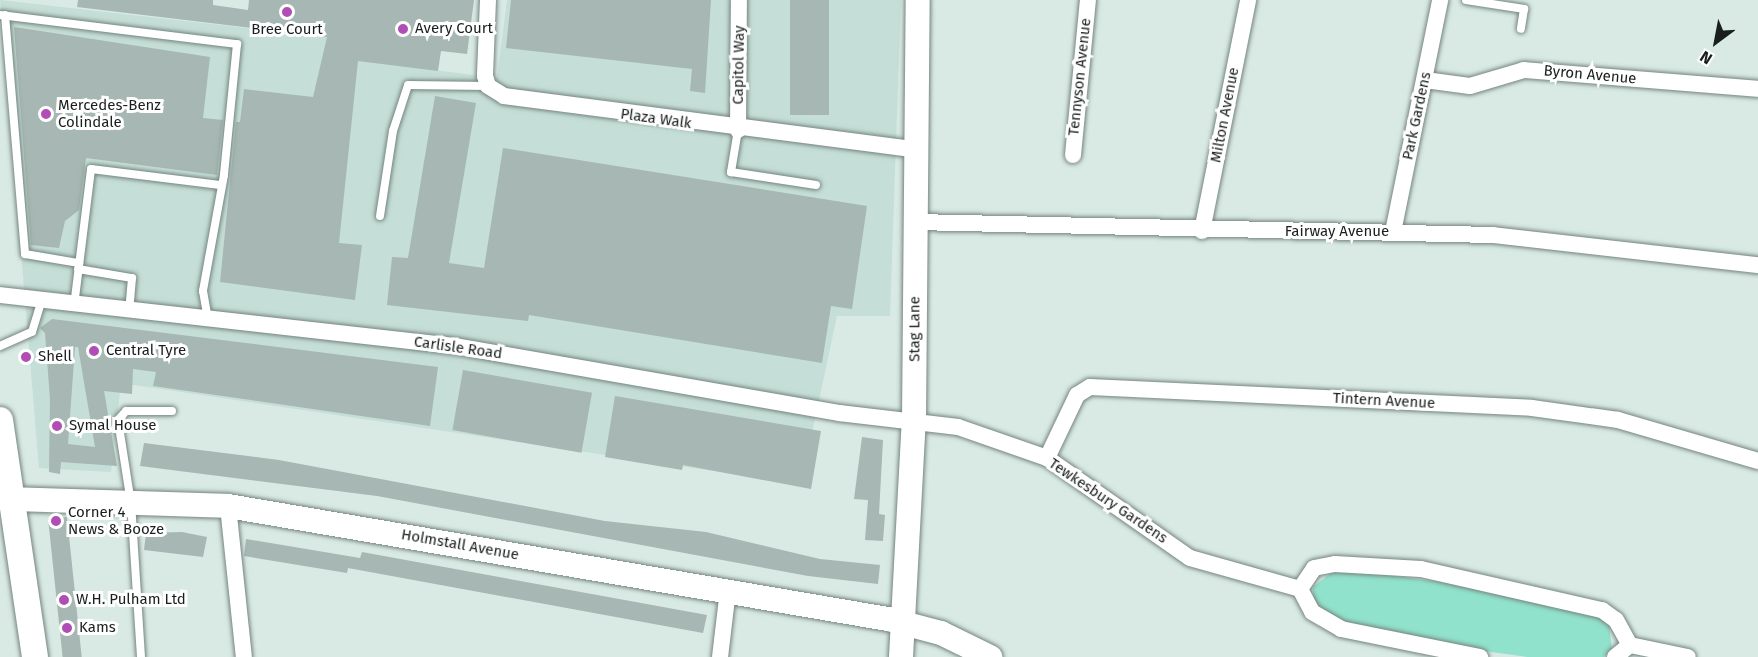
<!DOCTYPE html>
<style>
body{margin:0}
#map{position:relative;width:1758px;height:657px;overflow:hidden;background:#d9eae5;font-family:"Fira Sans",sans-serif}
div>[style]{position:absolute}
.built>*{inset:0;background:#c5ded7}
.green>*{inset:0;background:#91e2cc}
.building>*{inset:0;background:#a7b7b3;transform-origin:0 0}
.roads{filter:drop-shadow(0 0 2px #75847f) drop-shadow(0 0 2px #75847f)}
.lane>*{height:8px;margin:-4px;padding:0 4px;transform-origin:4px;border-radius:4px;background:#fff}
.street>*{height:16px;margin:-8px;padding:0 8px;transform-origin:8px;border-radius:8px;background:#fff}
.secondary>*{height:24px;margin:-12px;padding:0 12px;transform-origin:12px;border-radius:12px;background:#fff}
.primary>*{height:26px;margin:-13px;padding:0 13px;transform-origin:13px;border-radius:13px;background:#fff}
.dots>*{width:16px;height:16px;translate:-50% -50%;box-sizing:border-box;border:3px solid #fff;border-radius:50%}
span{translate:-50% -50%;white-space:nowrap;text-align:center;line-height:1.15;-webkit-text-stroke:6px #fff;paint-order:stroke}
.poi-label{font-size:15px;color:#191f1d}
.left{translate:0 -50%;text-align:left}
.street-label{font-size:15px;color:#191f1d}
.north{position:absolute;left:1686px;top:12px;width:60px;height:60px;-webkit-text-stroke:4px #fff;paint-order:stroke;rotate:212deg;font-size:16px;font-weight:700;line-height:24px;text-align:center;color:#191f1d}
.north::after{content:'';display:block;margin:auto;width:21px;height:27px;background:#191f1d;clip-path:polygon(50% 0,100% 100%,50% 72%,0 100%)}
</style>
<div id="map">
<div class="built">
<div style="clip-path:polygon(0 0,327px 37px,325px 56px,497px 78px,507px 0,901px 0,890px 316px,837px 316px,801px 484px,121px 383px,111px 472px,39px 468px)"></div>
</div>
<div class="green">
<div style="clip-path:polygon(1365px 572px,1476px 587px,1596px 614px,1609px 626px,1612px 649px,1604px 657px,1527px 657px,1462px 648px,1341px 622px,1313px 602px,1313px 587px,1331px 573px)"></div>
</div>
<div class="building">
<div style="clip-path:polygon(78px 0,213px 0,213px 5px,248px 10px,249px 0,474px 0,467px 54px,441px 51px,438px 71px,358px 61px,339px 243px,362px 245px,355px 300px,220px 282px,236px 122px,240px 122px,244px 89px,313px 97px,327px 37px,77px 7px)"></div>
<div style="clip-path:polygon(511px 0,711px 0,705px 93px,690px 91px,692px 69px,506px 48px)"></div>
<div style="left:790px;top:0;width:39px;height:115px"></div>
<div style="clip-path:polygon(14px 27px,210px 57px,203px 118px,223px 120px,217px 175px,86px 158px,79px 210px,65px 221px,59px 248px,31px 245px)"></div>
<div style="clip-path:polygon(435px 96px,476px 103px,449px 263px,484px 268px,503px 148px,867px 206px,852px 309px,831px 306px,822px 363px,529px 315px,528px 321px,387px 305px,392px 257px,408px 258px)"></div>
<div style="clip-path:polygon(evenodd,52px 319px,438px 367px,430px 426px,153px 386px,156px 372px,133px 369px,132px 394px,104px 391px,117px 466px,61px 462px,60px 474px,49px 472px,50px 399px,45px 333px,40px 328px,52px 319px,75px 347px,78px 347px,95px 447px,68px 444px,75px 347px)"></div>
<div style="left:463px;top:370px;width:131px;height:61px;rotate:10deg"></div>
<div style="clip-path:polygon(615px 396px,821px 431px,811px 489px,683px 465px,682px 470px,605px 457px)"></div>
<div style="clip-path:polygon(862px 437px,883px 440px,879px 514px,885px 515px,883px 541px,865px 540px,868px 500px,854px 499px)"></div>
<div style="clip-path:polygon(144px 443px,279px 460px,605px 521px,706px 532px,820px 559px,880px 565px,878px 584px,808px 576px,377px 496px,140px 466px)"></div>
<div style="left:67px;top:517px;width:141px;height:19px;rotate:84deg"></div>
<div style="clip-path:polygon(182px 532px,207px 537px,203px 557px,144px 550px,146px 533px)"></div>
<div style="clip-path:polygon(246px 539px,360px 558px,362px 552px,707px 615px,703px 633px,348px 568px,347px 573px,244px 556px)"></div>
</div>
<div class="roads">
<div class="lane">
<div style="left:1466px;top:0;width:59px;rotate:8.8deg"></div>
<div style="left:1524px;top:9px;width:20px;rotate:99deg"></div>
<div style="left:0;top:15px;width:239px;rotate:7deg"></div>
<div style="left:237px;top:44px;width:132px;rotate:95.7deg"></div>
<div style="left:224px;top:175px;width:118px;rotate:100.3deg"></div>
<div style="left:203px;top:291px;width:28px;rotate:80deg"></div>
<div style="left:5px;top:15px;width:240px;rotate:85.2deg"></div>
<div style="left:25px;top:254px;width:55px;rotate:9.5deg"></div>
<div style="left:738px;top:130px;width:43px;rotate:99.5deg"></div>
<div style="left:731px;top:172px;width:86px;rotate:8.7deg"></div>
<div style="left:380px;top:216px;width:86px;rotate:-81.3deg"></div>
<div style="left:393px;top:131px;width:48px;rotate:-71.9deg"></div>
<div style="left:408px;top:85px;width:80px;rotate:0.7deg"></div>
<div style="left:78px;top:269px;width:55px;rotate:9.5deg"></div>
<div style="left:132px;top:278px;width:34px;rotate:95deg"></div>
<div style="left:74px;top:306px;width:138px;rotate:-82.9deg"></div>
<div style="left:91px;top:169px;width:130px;rotate:7.1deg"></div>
<div style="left:0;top:346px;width:35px;rotate:-24deg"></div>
<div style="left:32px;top:332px;width:30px;rotate:-73deg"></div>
<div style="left:141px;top:657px;width:154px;rotate:-93.7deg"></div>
<div style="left:131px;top:503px;width:84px;rotate:-98.9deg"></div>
<div style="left:118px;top:420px;width:12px;rotate:-48deg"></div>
<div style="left:126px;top:411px;width:46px"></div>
</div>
<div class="street">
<div style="left:488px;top:0;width:76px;rotate:92.3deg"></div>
<div style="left:485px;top:76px;width:10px;rotate:73deg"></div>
<div style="left:488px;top:86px;width:19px;rotate:32deg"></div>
<div style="left:504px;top:96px;width:413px;rotate:7.4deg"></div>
<div style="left:1425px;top:80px;width:45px;rotate:7.6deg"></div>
<div style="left:1470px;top:86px;width:56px;rotate:-16.5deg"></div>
<div style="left:1524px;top:70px;width:235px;rotate:4.6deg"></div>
<div style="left:738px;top:130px;width:130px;rotate:-89.6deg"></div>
<div style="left:1073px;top:155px;width:156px;rotate:-84.5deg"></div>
<div style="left:915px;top:222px;width:578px;rotate:1.29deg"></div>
<div style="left:1493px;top:235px;width:267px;rotate:6.5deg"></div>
<div style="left:1202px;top:231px;width:236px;rotate:-78.7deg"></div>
<div style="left:1393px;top:232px;width:237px;rotate:-78.5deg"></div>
<div style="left:0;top:295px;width:458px;rotate:6.4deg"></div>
<div style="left:455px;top:346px;width:390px;rotate:9.9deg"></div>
<div style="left:839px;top:413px;width:120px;rotate:6.7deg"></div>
<div style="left:958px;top:427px;width:94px;rotate:19.2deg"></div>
<div style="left:1047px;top:458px;width:174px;rotate:35deg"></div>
<div style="left:1190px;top:558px;width:114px;rotate:15.7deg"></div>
<div style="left:1047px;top:458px;width:70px;rotate:-64.5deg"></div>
<div style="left:1077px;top:395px;width:15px;rotate:-32deg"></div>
<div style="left:1090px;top:387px;width:442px;rotate:2.7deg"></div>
<div style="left:1532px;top:408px;width:87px;rotate:7.9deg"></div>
<div style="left:1618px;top:420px;width:146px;rotate:16.3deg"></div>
<div style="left:228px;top:506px;width:152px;rotate:84deg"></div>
<div style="left:1300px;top:589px;width:25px;rotate:-56deg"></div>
<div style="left:1314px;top:568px;width:21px;rotate:-11deg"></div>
<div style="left:1335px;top:564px;width:86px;rotate:3.3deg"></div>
<div style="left:1421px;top:569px;width:186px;rotate:12.8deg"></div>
<div style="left:1602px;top:610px;width:17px;rotate:36deg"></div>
<div style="left:1616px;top:620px;width:29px;rotate:61deg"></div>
<div style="left:1300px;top:589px;width:26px;rotate:62deg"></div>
<div style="left:1312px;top:612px;width:34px;rotate:30deg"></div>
<div style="left:1341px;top:629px;width:142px;rotate:11.4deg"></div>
<div style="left:1630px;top:645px;width:59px;rotate:11.7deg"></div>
<div style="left:720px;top:657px;width:67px;rotate:-83.2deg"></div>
<div style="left:1615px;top:657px;width:19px;rotate:-39deg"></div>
</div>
<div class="secondary">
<div style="left:11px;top:499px;width:217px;rotate:1.8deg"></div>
<div style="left:228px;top:506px;width:670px;rotate:9.72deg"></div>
<div style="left:888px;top:619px;width:55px;rotate:14.8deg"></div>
<div style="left:941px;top:633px;width:55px;rotate:26.1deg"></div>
<div style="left:901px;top:657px;width:237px;rotate:-86.9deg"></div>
<div style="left:914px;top:420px;width:420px;rotate:-89.5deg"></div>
</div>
<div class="primary">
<div style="left:0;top:420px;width:240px;rotate:81.6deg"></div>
</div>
</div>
<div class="dots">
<div style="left:287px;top:12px;background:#b04eb5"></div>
<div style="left:403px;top:29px;background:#b04eb5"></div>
<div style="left:46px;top:114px;background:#b04eb5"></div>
<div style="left:94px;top:351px;background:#b04eb5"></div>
<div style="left:26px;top:357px;background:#b04eb5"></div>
<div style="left:57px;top:426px;background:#b04eb5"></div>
<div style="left:56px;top:521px;background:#b04eb5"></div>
<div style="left:64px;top:600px;background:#b04eb5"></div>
<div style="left:67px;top:628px;background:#b04eb5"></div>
</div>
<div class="poi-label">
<span class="left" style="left:415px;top:29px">Avery Court</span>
<span style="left:287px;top:30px">Bree Court</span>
<span class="left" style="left:58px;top:114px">Mercedes-Benz<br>Colindale</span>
<span class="left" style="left:106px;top:351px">Central Tyre</span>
<span class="left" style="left:38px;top:357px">Shell</span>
<span class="left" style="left:69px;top:426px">Symal House</span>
<span class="left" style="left:68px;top:521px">Corner 4<br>News &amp; Booze</span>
<span class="left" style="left:76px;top:600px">W.H. Pulham Ltd</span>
<span class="left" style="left:79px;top:628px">Kams</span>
</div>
<div class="street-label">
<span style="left:739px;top:65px;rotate:-89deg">Capitol Way</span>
<span style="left:1590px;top:75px;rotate:5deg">Byron Avenue</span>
<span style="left:1080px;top:77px;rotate:-84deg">Tennyson Avenue</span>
<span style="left:1225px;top:115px;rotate:-79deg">Milton Avenue</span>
<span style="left:1417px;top:116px;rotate:-78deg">Park Gardens</span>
<span style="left:656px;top:119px;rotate:8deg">Plaza Walk</span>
<span style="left:1337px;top:232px">Fairway Avenue</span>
<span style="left:915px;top:329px;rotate:-90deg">Stag Lane</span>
<span style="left:458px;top:348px;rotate:8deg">Carlisle Road</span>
<span style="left:1384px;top:401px;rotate:3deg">Tintern Avenue</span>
<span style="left:1108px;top:501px;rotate:34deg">Tewkesbury Gardens</span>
<span style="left:460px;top:545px;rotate:10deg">Holmstall Avenue</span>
</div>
<div class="north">N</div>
</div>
